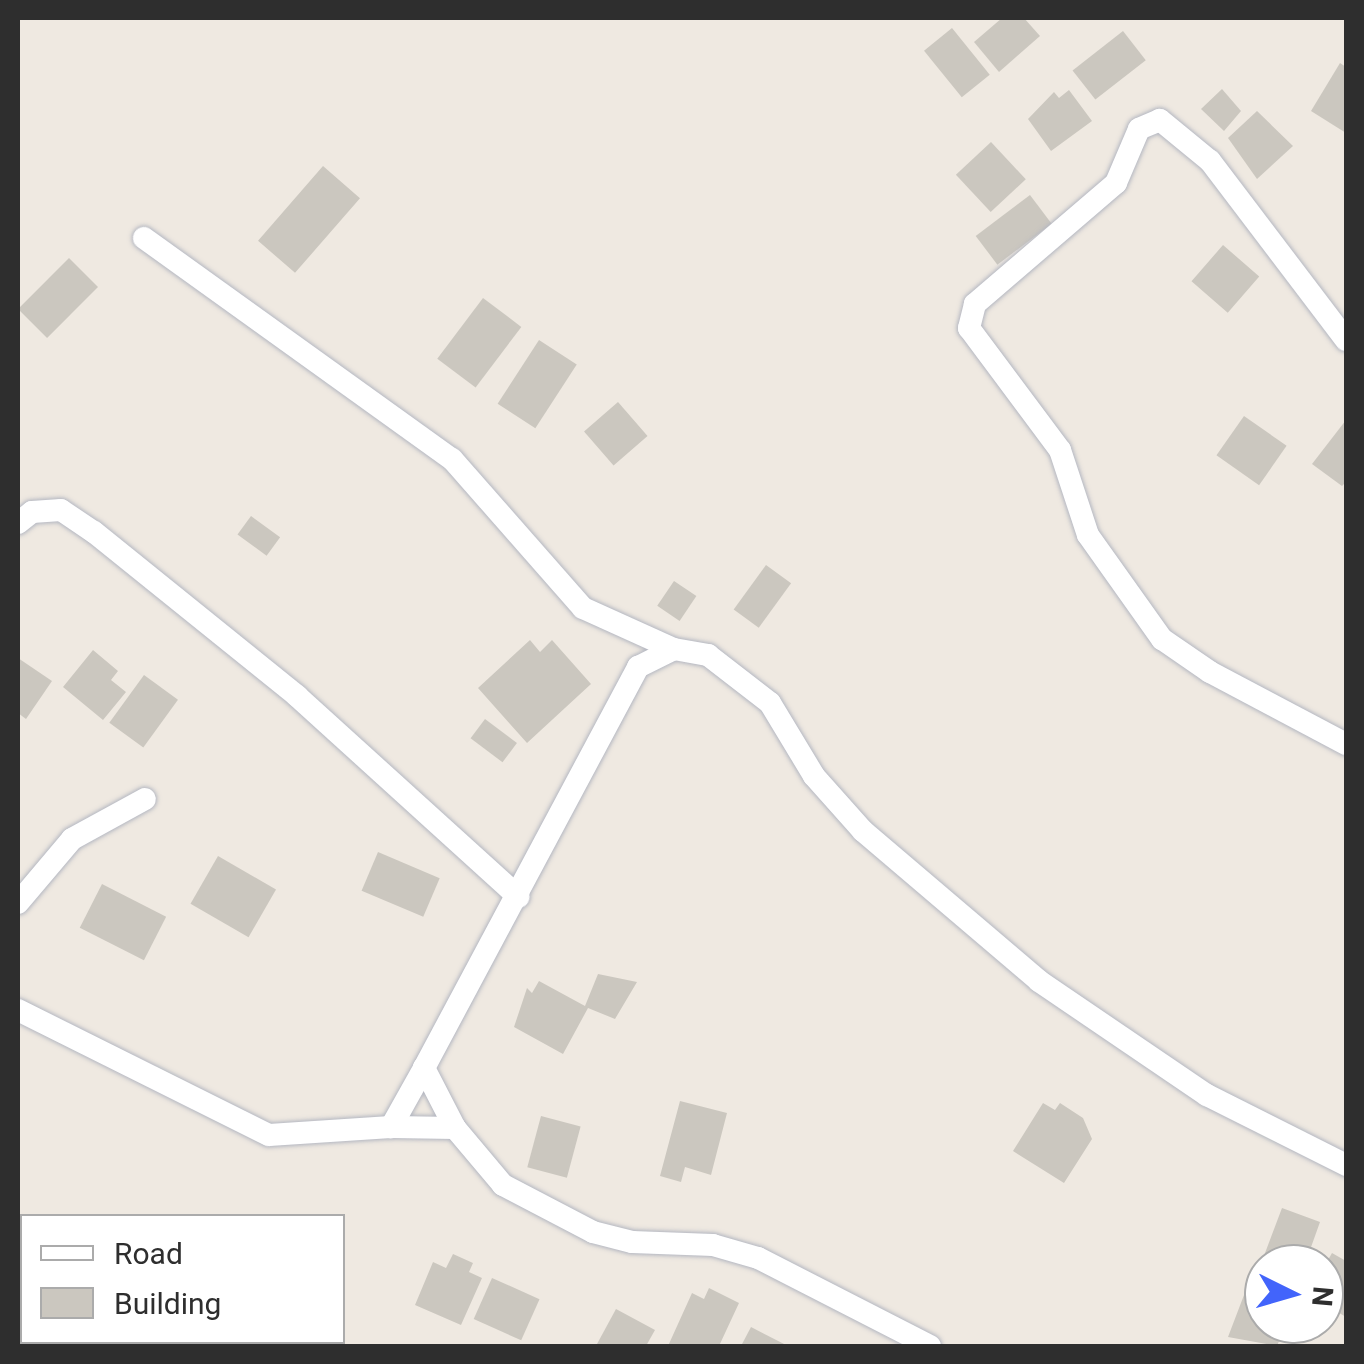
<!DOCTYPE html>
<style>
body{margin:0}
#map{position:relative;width:1364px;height:1364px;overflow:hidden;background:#efe9e1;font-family:Roboto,sans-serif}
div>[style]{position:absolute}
.building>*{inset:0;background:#cbc7bf;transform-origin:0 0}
.roads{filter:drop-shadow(0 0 2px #b4b7c1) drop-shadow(0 0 2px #b4b7c1)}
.street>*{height:22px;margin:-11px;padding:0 11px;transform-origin:11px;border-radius:11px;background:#fff}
span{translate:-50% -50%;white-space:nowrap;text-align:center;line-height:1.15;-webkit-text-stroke:8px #fff;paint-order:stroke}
.frame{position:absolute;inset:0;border:20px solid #2e2e2e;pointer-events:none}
.legend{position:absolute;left:20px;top:1214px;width:325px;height:130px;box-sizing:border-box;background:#fff;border:2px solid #ababab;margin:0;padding:12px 18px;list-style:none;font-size:30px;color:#2e2e2e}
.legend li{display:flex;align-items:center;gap:20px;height:50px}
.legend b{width:50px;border:2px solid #ababab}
.north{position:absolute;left:1244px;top:1244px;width:100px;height:100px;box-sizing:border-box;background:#fff;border:2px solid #ababab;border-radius:50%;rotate:95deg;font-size:28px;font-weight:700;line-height:40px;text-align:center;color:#2e2e2e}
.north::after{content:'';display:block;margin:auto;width:35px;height:45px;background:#4264fb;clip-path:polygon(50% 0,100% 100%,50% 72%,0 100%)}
</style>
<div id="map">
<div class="building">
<div style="clip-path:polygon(1002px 18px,1024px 18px,1040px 36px,999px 72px,974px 42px)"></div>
<div style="left:952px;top:28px;width:60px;height:36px;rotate:51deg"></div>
<div style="left:1123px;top:31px;width:37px;height:64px;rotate:52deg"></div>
<div style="clip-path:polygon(1340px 63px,1346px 67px,1346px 133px,1311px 111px)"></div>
<div style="clip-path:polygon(1222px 89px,1241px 111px,1224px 131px,1201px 109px)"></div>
<div style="clip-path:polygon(1069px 90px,1092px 121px,1051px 151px,1028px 119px,1054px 92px,1059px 98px)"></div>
<div style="clip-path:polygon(1257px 111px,1293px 146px,1257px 179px,1228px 138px)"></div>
<div style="left:991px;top:142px;width:51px;height:48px;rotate:47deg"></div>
<div style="left:323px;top:166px;width:49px;height:99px;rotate:41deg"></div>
<div style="left:1030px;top:195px;width:36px;height:68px;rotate:53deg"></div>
<div style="left:1223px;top:245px;width:48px;height:48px;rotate:41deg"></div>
<div style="left:69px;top:258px;width:41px;height:72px;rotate:45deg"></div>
<div style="left:483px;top:298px;width:48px;height:76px;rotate:37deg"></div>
<div style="left:539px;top:340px;width:45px;height:76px;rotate:33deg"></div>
<div style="left:618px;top:402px;width:45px;height:45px;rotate:49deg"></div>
<div style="left:1244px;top:416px;width:52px;height:48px;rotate:35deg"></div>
<div style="clip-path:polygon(1346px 420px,1346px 482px,1342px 486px,1312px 464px)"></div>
<div style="left:251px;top:516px;width:36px;height:23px;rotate:36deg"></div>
<div style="left:766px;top:565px;width:31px;height:55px;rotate:36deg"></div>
<div style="left:674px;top:581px;width:27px;height:30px;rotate:34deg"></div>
<div style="clip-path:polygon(530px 640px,540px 652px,552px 640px,591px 684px,527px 743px,478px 688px)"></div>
<div style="clip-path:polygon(93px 650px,118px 671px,111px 680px,126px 692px,103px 720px,63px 687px)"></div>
<div style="clip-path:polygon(18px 658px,52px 681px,26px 719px,18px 713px)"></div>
<div style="left:144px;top:675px;width:42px;height:59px;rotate:36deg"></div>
<div style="left:485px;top:719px;width:40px;height:24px;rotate:37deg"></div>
<div style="left:378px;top:852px;width:67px;height:42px;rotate:23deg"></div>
<div style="left:218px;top:856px;width:67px;height:55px;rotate:30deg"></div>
<div style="left:102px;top:884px;width:72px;height:49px;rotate:27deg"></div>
<div style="clip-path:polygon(598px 974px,637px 982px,615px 1019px,588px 1008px,563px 1054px,514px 1027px,527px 988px,532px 993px,539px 981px,585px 1006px)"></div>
<div style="clip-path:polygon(680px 1101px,727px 1113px,711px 1175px,685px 1167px,681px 1182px,660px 1176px)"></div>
<div style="clip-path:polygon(1043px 1103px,1055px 1110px,1060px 1103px,1083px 1118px,1092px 1139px,1064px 1183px,1013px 1151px)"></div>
<div style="left:541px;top:1116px;width:41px;height:53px;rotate:15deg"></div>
<div style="clip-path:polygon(1282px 1208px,1320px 1222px,1305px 1264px,1264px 1264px,1264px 1271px,1259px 1269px)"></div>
<div style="clip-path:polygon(1332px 1253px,1346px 1261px,1346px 1317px,1324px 1304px,1324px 1267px)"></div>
<div style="clip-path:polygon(453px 1254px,473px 1263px,469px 1272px,482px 1278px,461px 1325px,415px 1305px,433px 1262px,446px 1268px)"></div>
<div style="left:492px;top:1278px;width:52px;height:45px;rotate:24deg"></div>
<div style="clip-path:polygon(709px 1288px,739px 1303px,719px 1346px,668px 1346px,692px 1293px,704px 1299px)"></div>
<div style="clip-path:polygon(1244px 1295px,1264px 1303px,1264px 1324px,1286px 1324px,1277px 1346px,1228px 1337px)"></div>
<div style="clip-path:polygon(616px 1309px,655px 1330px,646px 1346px,597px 1344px)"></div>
<div style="clip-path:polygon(751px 1327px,788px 1346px,741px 1346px)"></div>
</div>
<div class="roads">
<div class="street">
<div style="left:144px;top:238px;width:379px;rotate:35.7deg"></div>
<div style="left:452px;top:459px;width:198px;rotate:48.7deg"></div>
<div style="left:583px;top:608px;width:100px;rotate:24.3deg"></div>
<div style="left:1346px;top:340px;width:225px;rotate:-127.2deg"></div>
<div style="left:1210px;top:161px;width:65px;rotate:-140.6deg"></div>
<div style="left:1160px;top:120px;width:23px;rotate:157deg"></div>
<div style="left:1139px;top:129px;width:59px;rotate:113.1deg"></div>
<div style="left:1116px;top:183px;width:186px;rotate:139.4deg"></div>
<div style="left:975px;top:304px;width:25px;rotate:104deg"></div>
<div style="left:969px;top:328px;width:152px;rotate:53.3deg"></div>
<div style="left:1060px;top:450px;width:89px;rotate:71.8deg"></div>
<div style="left:1088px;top:535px;width:128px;rotate:54.6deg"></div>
<div style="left:1162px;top:639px;width:58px;rotate:34.5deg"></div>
<div style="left:1210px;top:672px;width:154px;rotate:27.9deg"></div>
<div style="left:18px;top:523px;width:18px;rotate:-38deg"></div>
<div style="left:32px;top:512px;width:29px;rotate:-4deg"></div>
<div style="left:61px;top:510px;width:40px;rotate:34deg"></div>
<div style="left:94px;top:532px;width:261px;rotate:38.9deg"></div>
<div style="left:297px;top:696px;width:299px;rotate:42.2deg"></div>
<div style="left:18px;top:903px;width:84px;rotate:-49.8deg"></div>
<div style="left:72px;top:839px;width:83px;rotate:-28.7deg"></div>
<div style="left:18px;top:1010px;width:280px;rotate:26.5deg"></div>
<div style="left:269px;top:1135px;width:122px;rotate:-3.8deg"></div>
<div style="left:424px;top:1068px;width:68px;rotate:119.2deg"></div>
<div style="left:391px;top:1127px;width:64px;rotate:0.9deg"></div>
<div style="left:930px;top:1346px;width:193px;rotate:-152.9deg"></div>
<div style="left:758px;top:1258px;width:47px;rotate:-163.9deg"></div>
<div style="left:713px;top:1245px;width:81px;rotate:-177.9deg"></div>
<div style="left:632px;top:1242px;width:40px;rotate:-165.6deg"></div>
<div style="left:593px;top:1232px;width:102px;rotate:-152.4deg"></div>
<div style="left:503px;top:1185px;width:75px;rotate:-130.1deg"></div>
<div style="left:455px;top:1128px;width:68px;rotate:-117.3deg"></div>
<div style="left:424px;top:1068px;width:455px;rotate:-61.9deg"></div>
<div style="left:638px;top:667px;width:40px;rotate:-26.6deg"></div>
<div style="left:674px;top:649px;width:35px;rotate:10deg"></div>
<div style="left:708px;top:655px;width:78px;rotate:37.7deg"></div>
<div style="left:770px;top:703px;width:85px;rotate:58.9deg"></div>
<div style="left:814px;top:776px;width:74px;rotate:48.3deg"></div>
<div style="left:863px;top:831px;width:231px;rotate:40.4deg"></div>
<div style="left:1039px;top:981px;width:203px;rotate:34.2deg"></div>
<div style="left:1207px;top:1095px;width:156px;rotate:26.7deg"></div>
</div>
</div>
<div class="frame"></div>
<ul class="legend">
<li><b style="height:12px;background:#fff"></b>Road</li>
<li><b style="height:28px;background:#cbc7bf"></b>Building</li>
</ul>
<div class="north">N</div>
</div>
